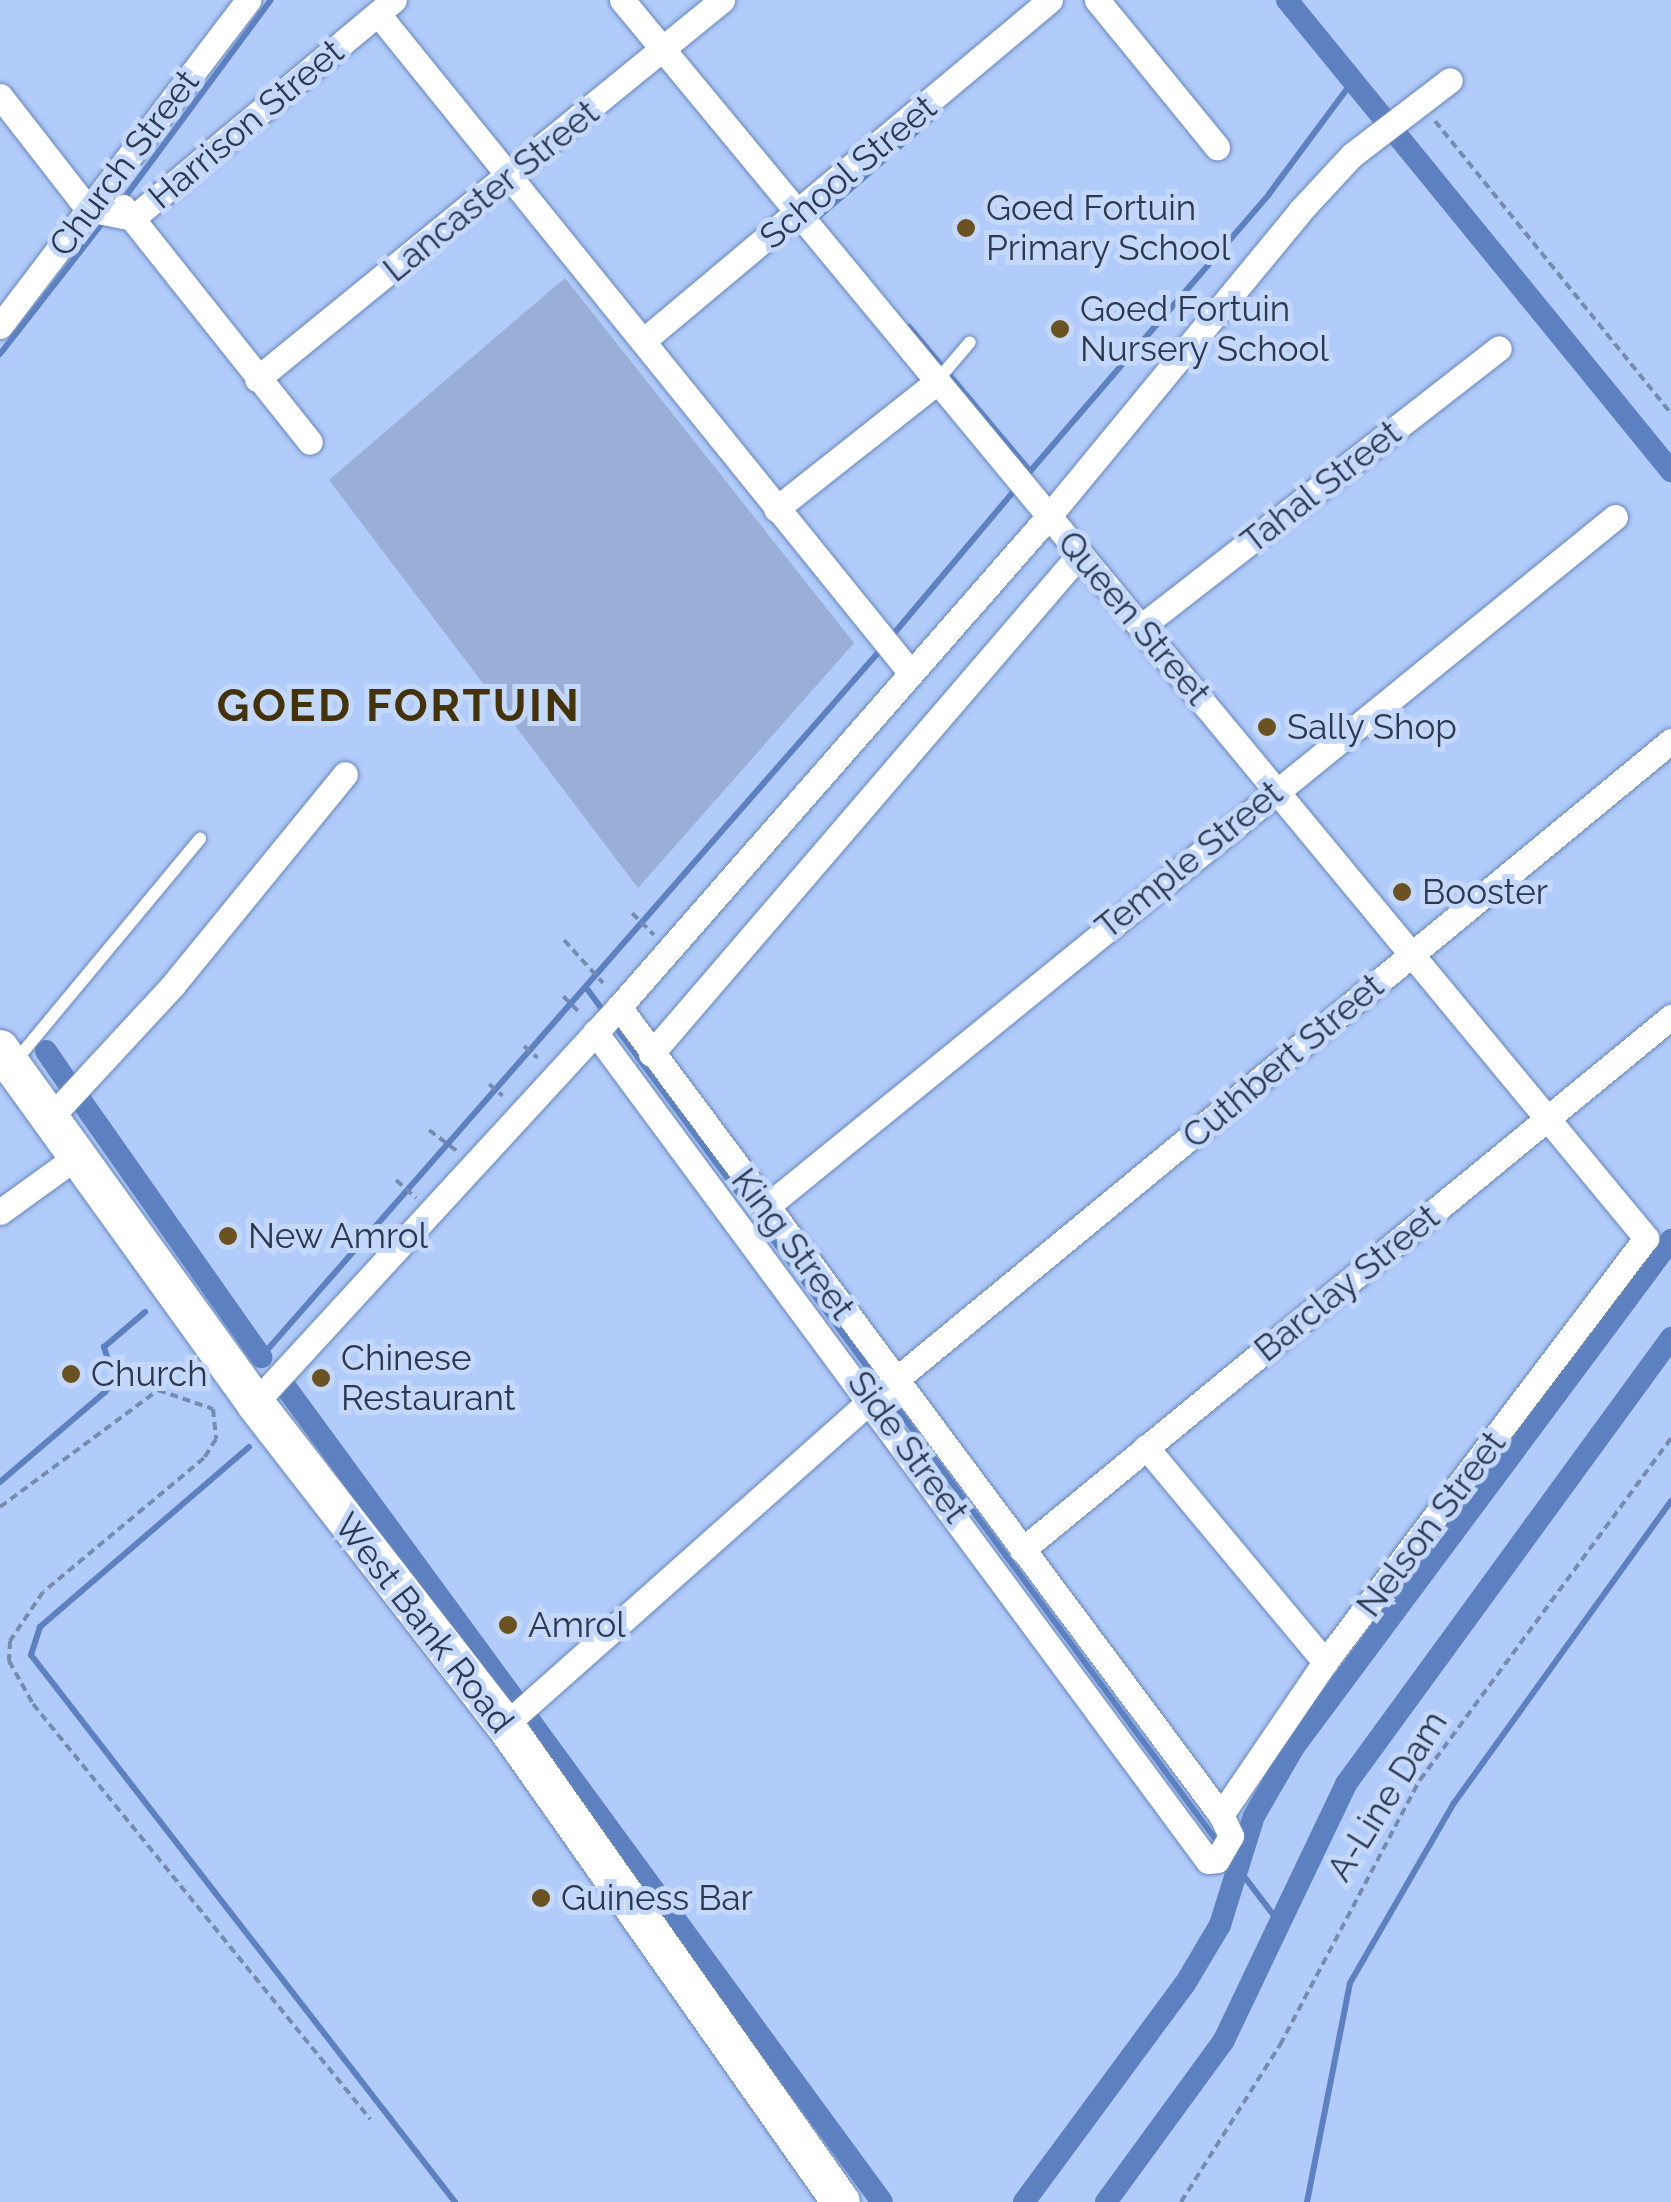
<!DOCTYPE html>
<style>
body{margin:0}
#map{position:relative;width:1671px;height:2202px;overflow:hidden;background:#b1cbfa;font-family:Raleway,sans-serif}
div>[style]{position:absolute}
.green>*{inset:0;background:#99afd8}
.stream>*{height:6px;margin:-3px;padding:0 3px;transform-origin:3px;border-radius:3px;background:#5d80c1}
.canal>*{height:22px;margin:-11px;padding:0 11px;transform-origin:11px;border-radius:11px;background:#5d80c1}
.path>*{height:4px;margin-top:-2px;transform-origin:0;background:repeating-linear-gradient(90deg,#778baf 0 8px,transparent 0 13px)}
.roads{filter:drop-shadow(0 0 2px #6886bc) drop-shadow(0 0 2px #6886bc)}
.service>*{height:12px;margin:-6px;padding:0 6px;transform-origin:6px;border-radius:6px;background:#fff}
.minor>*{height:25px;margin:-12.5px;padding:0 12.5px;transform-origin:12.5px;border-radius:12.5px;background:#fff}
.primary>*{height:38px;margin:-19px;padding:0 19px;transform-origin:19px;border-radius:19px;background:#fff}
.dots>*{width:28px;height:28px;translate:-50% -50%;box-sizing:border-box;border:5px solid #c4d8fb;border-radius:50%}
span{translate:-50% -50%;white-space:nowrap;text-align:center;line-height:1.15;-webkit-text-stroke:10px #c4d8fb;paint-order:stroke}
.street-label{font-size:35px;color:#2b384f}
.poi-label{font-size:35px;color:#2b384f}
.left{translate:0 -50%;text-align:left}
.district-label{font-size:45px;color:#44320a;font-weight:700;letter-spacing:2.5px}
</style>
<div id="map">
<div class="green">
<div style="clip-path:polygon(565px 278px,854px 643px,638px 888px,329px 480px)"></div>
</div>
<div class="stream">
<div style="left:128px;top:193px;width:240px;rotate:-53.5deg"></div>
<div style="left:817px;top:218px;width:151px;rotate:-41deg"></div>
<div style="left:909px;top:327px;width:188px;rotate:50deg"></div>
<div style="left:0;top:354px;width:167px;rotate:-52deg"></div>
<div style="left:1026px;top:476px;width:372px;rotate:-49.2deg"></div>
<div style="left:1269px;top:194px;width:141px;rotate:-53.4deg"></div>
<div style="left:891px;top:637px;width:197px;rotate:-49.9deg"></div>
<div style="left:588px;top:990px;width:27px;rotate:54deg"></div>
<div style="left:612px;top:1022px;width:453px;rotate:53.5deg"></div>
<div style="left:261px;top:1357px;width:944px;rotate:-48.78deg"></div>
<div style="left:888px;top:1396px;width:557px;rotate:53.54deg"></div>
<div style="left:249px;top:1447px;width:276px;rotate:139.3deg"></div>
<div style="left:40px;top:1627px;width:29px;rotate:108deg"></div>
<div style="left:31px;top:1655px;width:692px;rotate:52.22deg"></div>
<div style="left:0;top:1482px;width:138px;rotate:-40.6deg"></div>
<div style="left:105px;top:1392px;width:17px;rotate:-57deg"></div>
<div style="left:114px;top:1378px;width:33px;rotate:-108deg"></div>
<div style="left:104px;top:1347px;width:54px;rotate:-40.5deg"></div>
<div style="left:1227px;top:1854px;width:89px;rotate:52.7deg"></div>
<div style="left:1307px;top:2202px;width:223px;rotate:-78.9deg"></div>
<div style="left:1350px;top:1983px;width:208px;rotate:-60deg"></div>
<div style="left:1454px;top:1803px;width:372px;rotate:-54.3deg"></div>
</div>
<div class="canal">
<div style="left:1287px;top:0;width:608px;rotate:50.81deg"></div>
<div style="left:46px;top:1051px;width:42px;rotate:55.6deg"></div>
<div style="left:82px;top:1102px;width:312px;rotate:54.9deg"></div>
<div style="left:287px;top:1389px;width:1007px;rotate:53.8deg"></div>
<div style="left:1024px;top:2202px;width:271px;rotate:-53.6deg"></div>
<div style="left:1185px;top:1984px;width:69px;rotate:-59.3deg"></div>
<div style="left:1220px;top:1925px;width:114px;rotate:-72.7deg"></div>
<div style="left:1254px;top:1816px;width:80px;rotate:-59.9deg"></div>
<div style="left:1294px;top:1747px;width:632px;rotate:-53.37deg"></div>
<div style="left:1106px;top:2202px;width:200px;rotate:-53.9deg"></div>
<div style="left:1224px;top:2040px;width:284px;rotate:-64.5deg"></div>
<div style="left:1346px;top:1784px;width:552px;rotate:-53.92deg"></div>
</div>
<div class="path">
<div style="left:1435px;top:121px;width:375px;rotate:51.1deg"></div>
<div style="left:632px;top:913px;width:31px;rotate:45deg"></div>
<div style="left:564px;top:940px;width:58px;rotate:47.8deg"></div>
<div style="left:563px;top:996px;width:25px;rotate:45deg"></div>
<div style="left:524px;top:1046px;width:18px;rotate:41deg"></div>
<div style="left:489px;top:1084px;width:18px;rotate:41deg"></div>
<div style="left:429px;top:1130px;width:36px;rotate:37deg"></div>
<div style="left:396px;top:1180px;width:27px;rotate:42deg"></div>
<div style="left:357px;top:1225px;width:25px;rotate:45deg"></div>
<div style="left:0;top:1507px;width:197px;rotate:-36.5deg"></div>
<div style="left:158px;top:1390px;width:58px;rotate:19.1deg"></div>
<div style="left:213px;top:1409px;width:30px;rotate:84deg"></div>
<div style="left:216px;top:1439px;width:22px;rotate:122deg"></div>
<div style="left:204px;top:1458px;width:209px;rotate:140.2deg"></div>
<div style="left:43px;top:1592px;width:59px;rotate:124deg"></div>
<div style="left:10px;top:1641px;width:20px;rotate:93deg"></div>
<div style="left:9px;top:1661px;width:49px;rotate:60.8deg"></div>
<div style="left:33px;top:1704px;width:535px;rotate:50.92deg"></div>
<div style="left:1181px;top:2202px;width:186px;rotate:-57.8deg"></div>
<div style="left:1280px;top:2045px;width:300px;rotate:-62.2deg"></div>
<div style="left:1420px;top:1780px;width:424px;rotate:-53.7deg"></div>
</div>
<div class="roads">
<div class="service">
<div style="left:936px;top:382px;width:52px;rotate:-49.6deg"></div>
<div style="left:13px;top:1064px;width:293px;rotate:-50.3deg"></div>
</div>
<div class="minor">
<div style="left:622px;top:0;width:1607px;rotate:50.4deg"></div>
<div style="left:1646px;top:1238px;width:532px;rotate:127.13deg"></div>
<div style="left:1325px;top:1662px;width:185px;rotate:124.2deg"></div>
<div style="left:1097px;top:0;width:190px;rotate:50.8deg"></div>
<div style="left:378px;top:14px;width:846px;rotate:51.04deg"></div>
<div style="left:0;top:96px;width:143px;rotate:52.1deg"></div>
<div style="left:123px;top:207px;width:300px;rotate:51.5deg"></div>
<div style="left:88px;top:209px;width:46px;rotate:11.3deg"></div>
<div style="left:133px;top:218px;width:340px;rotate:-39.9deg"></div>
<div style="left:0;top:326px;width:410px;rotate:-52.7deg"></div>
<div style="left:643px;top:341px;width:531px;rotate:-39.96deg"></div>
<div style="left:257px;top:379px;width:600px;rotate:-39.18deg"></div>
<div style="left:776px;top:509px;width:201px;rotate:-38.3deg"></div>
<div style="left:1142px;top:626px;width:452px;rotate:-37.9deg"></div>
<div style="left:595px;top:1032px;width:1031px;rotate:53.52deg"></div>
<div style="left:1208px;top:1861px;width:9px;rotate:-6deg"></div>
<div style="left:1217px;top:1860px;width:28px;rotate:-60deg"></div>
<div style="left:1231px;top:1836px;width:23px;rotate:-115deg"></div>
<div style="left:1221px;top:1815px;width:1008px;rotate:-126.69deg"></div>
<div style="left:651px;top:1054px;width:659px;rotate:-49.37deg"></div>
<div style="left:49px;top:1119px;width:183px;rotate:-47.2deg"></div>
<div style="left:173px;top:985px;width:272px;rotate:-50.8deg"></div>
<div style="left:766px;top:1207px;width:1094px;rotate:-39.1deg"></div>
<div style="left:0;top:1212px;width:94px;rotate:-35.9deg"></div>
<div style="left:255px;top:1403px;width:538px;rotate:-47.41deg"></div>
<div style="left:619px;top:1007px;width:653px;rotate:-48.79deg"></div>
<div style="left:1049px;top:516px;width:395px;rotate:-50.5deg"></div>
<div style="left:1300px;top:211px;width:76px;rotate:-47.1deg"></div>
<div style="left:1352px;top:155px;width:123px;rotate:-37.4deg"></div>
<div style="left:1146px;top:1447px;width:280px;rotate:50.2deg"></div>
<div style="left:1022px;top:1550px;width:840px;rotate:-39.4deg"></div>
<div style="left:505px;top:1725px;width:496px;rotate:-41.6deg"></div>
<div style="left:876px;top:1396px;width:1030px;rotate:-39.49deg"></div>
</div>
<div class="primary">
<div style="left:0;top:1049px;width:436px;rotate:54.2deg"></div>
<div style="left:255px;top:1403px;width:408px;rotate:52.2deg"></div>
<div style="left:505px;top:1725px;width:583px;rotate:54.84deg"></div>
</div>
</div>
<div class="dots">
<div style="left:966px;top:228px;background:#6a5222"></div>
<div style="left:1060px;top:329px;background:#6a5222"></div>
<div style="left:1267px;top:727px;background:#6a5222"></div>
<div style="left:1402px;top:892px;background:#6a5222"></div>
<div style="left:228px;top:1236px;background:#6a5222"></div>
<div style="left:71px;top:1374px;background:#6a5222"></div>
<div style="left:321px;top:1378px;background:#6a5222"></div>
<div style="left:508px;top:1625px;background:#6a5222"></div>
<div style="left:541px;top:1898px;background:#6a5222"></div>
</div>
<div class="street-label">
<span style="left:246px;top:124px;rotate:-40deg">Harrison Street</span>
<span style="left:124px;top:163px;rotate:-53deg">Church Street</span>
<span style="left:848px;top:172px;rotate:-40deg">School Street</span>
<span style="left:491px;top:191px;rotate:-39deg">Lancaster Street</span>
<span style="left:1321px;top:487px;rotate:-38deg">Tahal Street</span>
<span style="left:1134px;top:618px;rotate:50deg">Queen Street</span>
<span style="left:1189px;top:860px;rotate:-39deg">Temple Street</span>
<span style="left:1283px;top:1061px;rotate:-40deg">Cuthbert Street</span>
<span style="left:793px;top:1244px;rotate:53deg">King Street</span>
<span style="left:1347px;top:1283px;rotate:-39deg">Barclay Street</span>
<span style="left:908px;top:1447px;rotate:54deg">Side Street</span>
<span style="left:1431px;top:1524px;rotate:-53deg">Nelson Street</span>
<span style="left:424px;top:1623px;rotate:52deg">West Bank Road</span>
<span style="left:1387px;top:1796px;rotate:-58deg">A-Line Dam</span>
</div>
<div class="poi-label">
<span class="left" style="left:986px;top:228px">Goed Fortuin<br>Primary School</span>
<span class="left" style="left:1080px;top:329px">Goed Fortuin<br>Nursery School</span>
<span class="left" style="left:1287px;top:727px">Sally Shop</span>
<span class="left" style="left:1422px;top:892px">Booster</span>
<span class="left" style="left:248px;top:1236px">New Amrol</span>
<span class="left" style="left:341px;top:1378px">Chinese<br>Restaurant</span>
<span class="left" style="left:91px;top:1374px">Church</span>
<span class="left" style="left:528px;top:1625px">Amrol</span>
<span class="left" style="left:561px;top:1898px">Guiness Bar</span>
</div>
<div class="district-label">
<span style="left:399px;top:706px">GOED FORTUIN</span>
</div>
</div>
